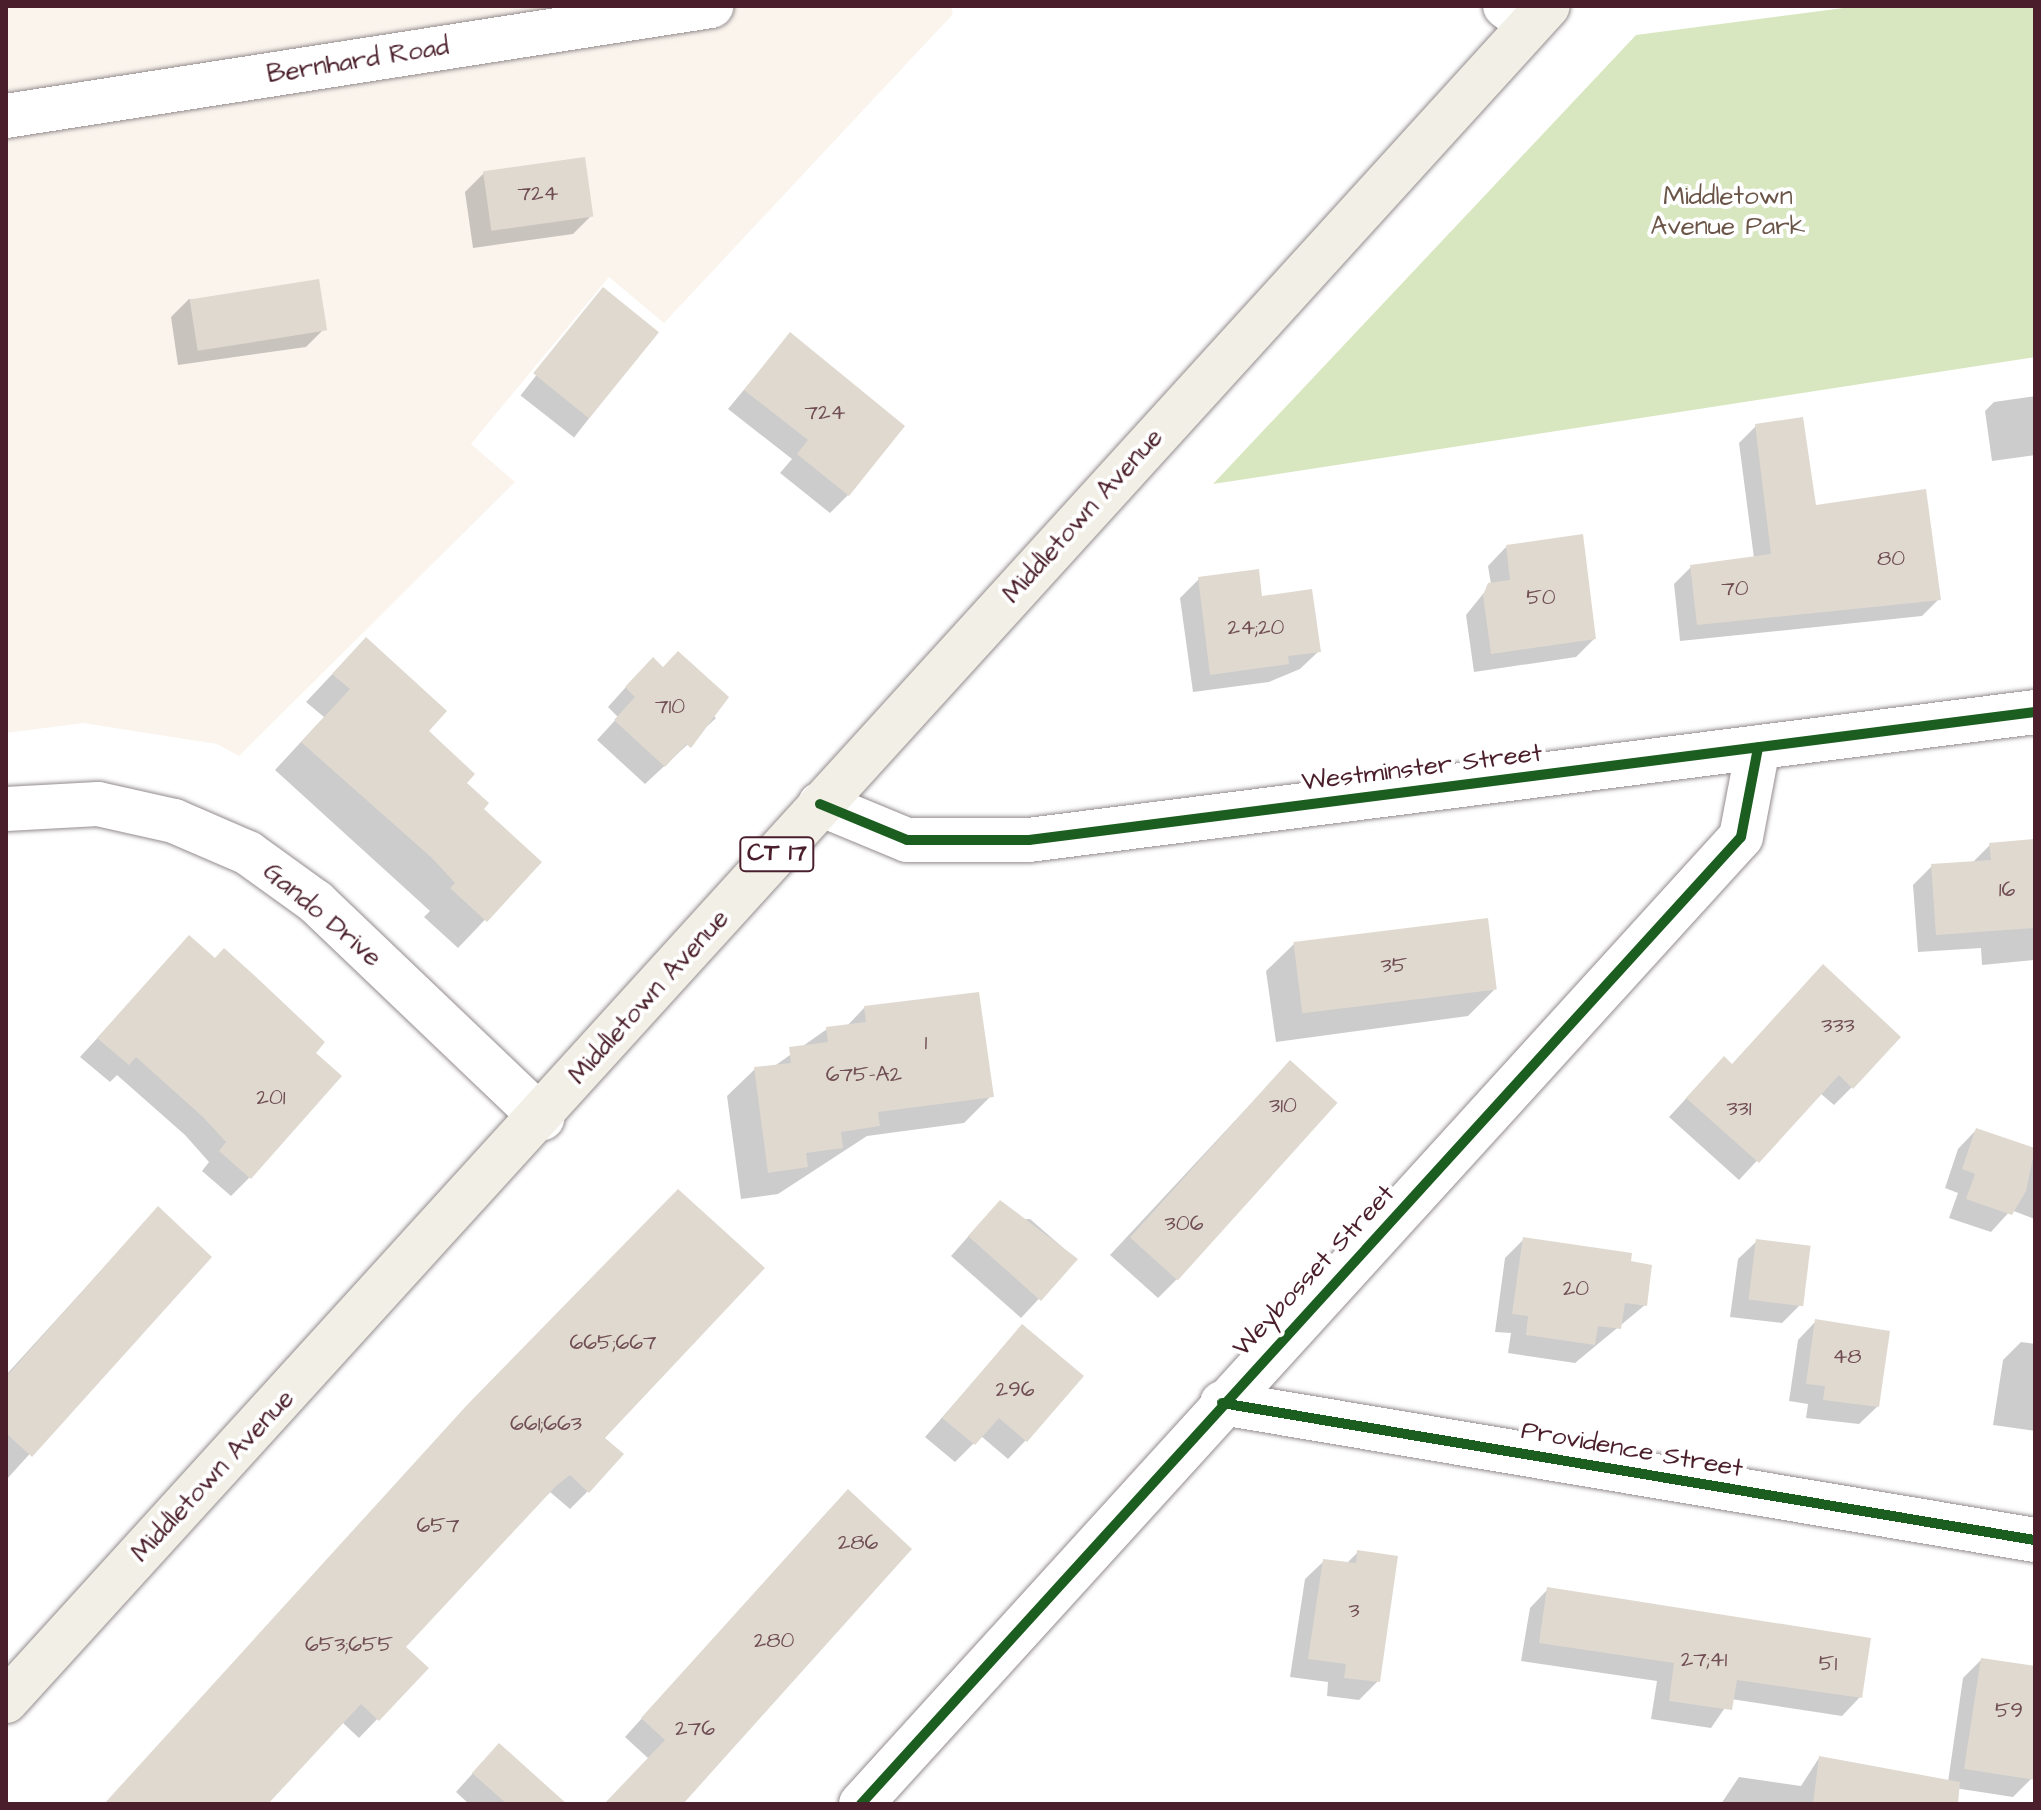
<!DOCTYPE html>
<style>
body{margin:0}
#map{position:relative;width:2041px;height:1810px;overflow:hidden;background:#fff;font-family:"Architects Daughter",sans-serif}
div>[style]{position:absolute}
.built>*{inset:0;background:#faf4ed}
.green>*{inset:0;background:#d8e7c0}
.shadow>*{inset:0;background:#0003;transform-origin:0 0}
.building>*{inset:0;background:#e0d9d0;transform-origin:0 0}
.roads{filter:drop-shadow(0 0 2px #948c8e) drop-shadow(0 0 2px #948c8e)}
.minor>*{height:44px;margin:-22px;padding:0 22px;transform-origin:22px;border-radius:22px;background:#fff}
.major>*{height:44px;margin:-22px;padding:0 22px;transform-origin:22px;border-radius:22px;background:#f2efe6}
.cycleway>*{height:10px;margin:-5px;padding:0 5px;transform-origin:5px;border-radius:5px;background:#1b5e20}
span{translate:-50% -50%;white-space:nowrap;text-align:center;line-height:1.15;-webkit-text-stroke:8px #fff;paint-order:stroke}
.number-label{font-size:22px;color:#704e54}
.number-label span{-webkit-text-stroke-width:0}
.shield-label span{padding:2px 6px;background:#fff;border:2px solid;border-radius:6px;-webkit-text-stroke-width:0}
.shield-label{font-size:24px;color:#4a1f2b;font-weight:700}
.street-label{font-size:26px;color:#4a1f2b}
.park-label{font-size:26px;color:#6b5548}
.frame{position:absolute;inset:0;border:8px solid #4a1f2b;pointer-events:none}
</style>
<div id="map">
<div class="built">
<div style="clip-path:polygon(6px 6px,951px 6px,953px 14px,664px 323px,609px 277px,471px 444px,515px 482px,239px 756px,217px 744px,83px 723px,6px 733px)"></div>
</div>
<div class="green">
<div style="clip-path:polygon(1859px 6px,2035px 6px,2035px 357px,1213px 484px,1636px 35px)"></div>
</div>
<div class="shadow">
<div style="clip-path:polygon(484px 173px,591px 216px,573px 234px,473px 248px,465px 192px)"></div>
<div style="left:603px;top:290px;width:68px;height:134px;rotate:38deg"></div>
<div style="clip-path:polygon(189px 299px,324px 329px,306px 347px,178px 365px,171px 317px)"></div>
<div style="clip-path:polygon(790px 334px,848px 495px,830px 513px,780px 473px,792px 459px,728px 409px)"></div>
<div style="clip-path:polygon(2035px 396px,2035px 455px,1992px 461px,1985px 411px,1994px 402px)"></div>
<div style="clip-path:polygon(1756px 426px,1814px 507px,1939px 599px,1922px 616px,1680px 641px,1674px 584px,1691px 567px,1754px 558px,1739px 443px)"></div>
<div style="clip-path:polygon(1506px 547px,1594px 639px,1576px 657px,1474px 672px,1466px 615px,1491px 584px,1488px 566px)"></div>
<div style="clip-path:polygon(1199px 579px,1261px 598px,1319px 651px,1300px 669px,1269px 682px,1193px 692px,1180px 598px)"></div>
<div style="clip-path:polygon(339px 667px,426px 731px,481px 809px,539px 863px,458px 948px,424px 917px,430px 911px,275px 770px,324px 717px,306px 702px)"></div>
<div style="clip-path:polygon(663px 669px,716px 718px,645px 784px,597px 740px,618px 717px,608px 707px,634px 678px)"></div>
<div style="clip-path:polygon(2035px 841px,2035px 960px,1982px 965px,1981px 948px,1918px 952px,1913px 885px,1932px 866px,1972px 863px,1990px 845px)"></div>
<div style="clip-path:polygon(189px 938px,313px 1053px,250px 1177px,231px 1196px,202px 1171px,209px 1162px,185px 1135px,117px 1075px,110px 1082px,80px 1057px)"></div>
<div style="clip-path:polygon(1294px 944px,1495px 989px,1468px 1016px,1276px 1042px,1266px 971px)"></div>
<div style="clip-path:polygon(1805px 985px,1852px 1087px,1834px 1105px,1820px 1093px,1739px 1180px,1669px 1117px,1706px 1077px,1732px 1066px)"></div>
<div style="clip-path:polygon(864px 1008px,991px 1096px,964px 1123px,867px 1136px,778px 1194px,741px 1199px,727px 1096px,755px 1069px,773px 1067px,827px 1029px,847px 1026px)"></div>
<div style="clip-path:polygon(1272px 1081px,1177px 1279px,1158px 1298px,1110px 1255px)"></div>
<div style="clip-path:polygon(1976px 1130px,2035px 1150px,2035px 1219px,2011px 1210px,1991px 1232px,1949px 1218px,1958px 1193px,1945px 1188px,1958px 1149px)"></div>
<div style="clip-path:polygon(158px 1208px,209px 1257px,6px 1480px,6px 1375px)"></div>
<div style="clip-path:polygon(1030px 1219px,1076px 1259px,1021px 1318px,951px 1256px,982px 1221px)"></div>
<div style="clip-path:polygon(1524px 1239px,1629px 1263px,1645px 1305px,1575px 1363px,1508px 1353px,1511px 1333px,1495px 1332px,1505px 1258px)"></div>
<div style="clip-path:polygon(1757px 1241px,1800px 1305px,1782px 1323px,1730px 1317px,1738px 1259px)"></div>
<div style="clip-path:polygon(1816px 1321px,1878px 1406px,1859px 1424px,1806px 1418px,1808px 1404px,1789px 1401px,1798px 1340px)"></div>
<div style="clip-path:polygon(1022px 1326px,1026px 1440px,1008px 1459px,981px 1436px,955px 1462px,925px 1437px)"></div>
<div style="clip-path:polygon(2021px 1342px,2035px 1344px,2035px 1431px,1993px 1425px,2003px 1360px)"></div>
<div style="clip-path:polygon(602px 1438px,588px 1491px,570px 1509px,550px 1492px,403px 1647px,426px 1668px,359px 1738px,342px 1722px,266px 1804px,104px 1804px)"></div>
<div style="clip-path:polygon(830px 1509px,681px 1804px,605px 1804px,649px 1759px,625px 1737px)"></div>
<div style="clip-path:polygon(1358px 1552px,1378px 1681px,1359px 1700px,1327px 1696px,1328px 1682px,1290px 1677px,1305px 1579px,1324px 1561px,1346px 1564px)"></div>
<div style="clip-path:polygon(1548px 1589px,1860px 1697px,1842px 1716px,1731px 1699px,1711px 1728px,1651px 1719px,1657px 1681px,1521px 1661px,1530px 1608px)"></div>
<div style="clip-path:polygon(1981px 1660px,2035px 1668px,2031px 1779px,2013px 1797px,1948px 1787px,1945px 1804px,1721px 1804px,1739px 1777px,1801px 1786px,1819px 1758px,1948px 1782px,1963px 1678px)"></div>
<div style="clip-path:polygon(482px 1763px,564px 1804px,469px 1804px,456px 1792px)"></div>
</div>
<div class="building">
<div style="left:585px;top:157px;width:60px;height:103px;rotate:82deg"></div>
<div style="left:319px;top:279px;width:52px;height:131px;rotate:81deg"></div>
<div style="left:603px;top:287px;width:72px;height:111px;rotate:39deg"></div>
<div style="clip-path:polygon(790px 332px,905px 426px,849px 496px,797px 454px,808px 440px,744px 390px)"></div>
<div style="clip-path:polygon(1803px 417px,1816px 505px,1926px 489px,1941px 600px,1697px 625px,1690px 565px,1771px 554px,1755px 424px)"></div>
<div style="clip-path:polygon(1583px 534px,1596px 639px,1491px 654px,1483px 595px,1488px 583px,1510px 580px,1506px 545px)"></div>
<div style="clip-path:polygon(1259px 569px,1262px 596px,1312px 589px,1321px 652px,1288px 656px,1289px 664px,1210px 675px,1198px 577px)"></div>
<div style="clip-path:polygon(366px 637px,447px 711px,429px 731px,475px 774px,467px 783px,489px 803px,484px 809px,542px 862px,487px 922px,450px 888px,455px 883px,432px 858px,301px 742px,350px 689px,332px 674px)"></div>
<div style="clip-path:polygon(678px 651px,729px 697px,691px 748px,686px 744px,665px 767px,614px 720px,635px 697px,625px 687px,653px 657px,663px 667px)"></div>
<div style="clip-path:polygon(2035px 839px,2035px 928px,1936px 935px,1931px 864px,1991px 860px,1989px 843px)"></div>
<div style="left:1488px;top:918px;width:72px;height:196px;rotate:83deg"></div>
<div style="clip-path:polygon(189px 935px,215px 958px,224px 948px,255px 976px,325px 1042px,316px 1053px,342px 1076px,251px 1179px,219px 1151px,226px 1142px,203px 1117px,136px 1057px,129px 1065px,97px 1038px)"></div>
<div style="clip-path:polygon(1823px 964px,1901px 1037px,1853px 1089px,1839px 1075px,1759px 1163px,1686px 1098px,1724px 1056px,1732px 1064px)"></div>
<div style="clip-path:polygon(979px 992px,994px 1097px,878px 1112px,880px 1126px,841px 1132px,843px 1148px,806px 1153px,808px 1167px,768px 1173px,754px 1067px,791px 1063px,789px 1047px,828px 1042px,826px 1027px,866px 1022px,864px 1006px)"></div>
<div style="left:1290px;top:1060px;width:64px;height:239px;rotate:42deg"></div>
<div style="clip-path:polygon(1976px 1128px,2035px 1148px,2026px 1191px,2012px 1215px,1966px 1199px,1975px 1174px,1962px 1169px)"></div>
<div style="clip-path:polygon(678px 1189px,765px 1268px,605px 1438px,624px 1454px,589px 1493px,570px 1475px,556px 1486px,406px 1647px,429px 1668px,379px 1721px,361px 1704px,268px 1804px,104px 1804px,467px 1405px)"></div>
<div style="clip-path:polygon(1000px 1200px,1078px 1259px,1041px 1301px,968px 1236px)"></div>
<div style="clip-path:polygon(158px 1206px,212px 1257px,32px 1457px,6px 1433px,6px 1377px)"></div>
<div style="clip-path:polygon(1523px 1237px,1632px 1253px,1631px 1261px,1652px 1265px,1647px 1306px,1625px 1303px,1621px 1329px,1598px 1326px,1595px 1345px,1526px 1335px,1528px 1316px,1512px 1314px)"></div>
<div style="left:1756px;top:1239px;width:55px;height:61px;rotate:7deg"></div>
<div style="clip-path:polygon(1815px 1319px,1890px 1331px,1879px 1407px,1823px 1400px,1825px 1386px,1806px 1384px)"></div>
<div style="clip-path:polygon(1022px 1324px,1084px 1376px,1027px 1442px,999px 1418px,975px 1445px,942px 1418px)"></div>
<div style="clip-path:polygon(848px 1489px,912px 1549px,683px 1804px,604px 1804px,665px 1740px,641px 1718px)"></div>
<div style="clip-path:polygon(1357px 1550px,1398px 1556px,1380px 1682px,1344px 1678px,1346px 1664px,1308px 1659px,1323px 1559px,1356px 1563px)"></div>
<div style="clip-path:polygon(1547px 1587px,1871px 1638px,1862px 1698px,1737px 1680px,1732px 1710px,1669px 1701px,1674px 1663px,1539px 1643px)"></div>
<div style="clip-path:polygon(1981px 1658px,2035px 1666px,2035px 1780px,1964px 1769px)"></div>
<div style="clip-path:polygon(499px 1743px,567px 1804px,507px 1804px,472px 1773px)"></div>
<div style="clip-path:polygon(1819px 1756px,1960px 1782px,1958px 1804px,1813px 1804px)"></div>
</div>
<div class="roads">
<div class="minor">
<div style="left:1505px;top:6px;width:31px;rotate:37deg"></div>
<div style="left:6px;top:116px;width:714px;rotate:-8.87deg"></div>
<div style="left:820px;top:804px;width:94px;rotate:22.5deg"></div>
<div style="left:907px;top:840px;width:122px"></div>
<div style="left:1029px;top:840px;width:1014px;rotate:-7.25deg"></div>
<div style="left:6px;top:809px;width:92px;rotate:-3.1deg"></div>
<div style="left:98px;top:804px;width:78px;rotate:12.6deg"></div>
<div style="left:174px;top:821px;width:81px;rotate:23.4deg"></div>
<div style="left:248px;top:853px;width:84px;rotate:35.8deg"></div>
<div style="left:316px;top:902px;width:313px;rotate:43.7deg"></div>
<div style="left:1222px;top:1403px;width:824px;rotate:9.57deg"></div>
<div style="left:861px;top:1804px;width:1307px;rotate:-47.7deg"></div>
<div style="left:1741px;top:837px;width:91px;rotate:-79.2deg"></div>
</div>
<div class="major">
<div style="left:6px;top:1701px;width:2291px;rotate:-47.71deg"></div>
</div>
</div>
<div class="cycleway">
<div style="left:820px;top:804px;width:94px;rotate:22.5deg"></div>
<div style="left:907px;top:840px;width:122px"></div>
<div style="left:1029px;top:840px;width:1014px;rotate:-7.25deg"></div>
<div style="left:1222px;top:1403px;width:824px;rotate:9.57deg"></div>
<div style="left:861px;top:1804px;width:1307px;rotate:-47.7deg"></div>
<div style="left:1741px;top:837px;width:91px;rotate:-79.2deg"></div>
</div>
<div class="number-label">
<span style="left:538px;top:194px">724</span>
<span style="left:825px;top:413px">724</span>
<span style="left:1891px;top:559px">80</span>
<span style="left:1735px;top:589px">70</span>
<span style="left:1541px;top:598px">50</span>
<span style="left:1256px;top:628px">24;20</span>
<span style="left:670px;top:707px">710</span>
<span style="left:2007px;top:890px">16</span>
<span style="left:1394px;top:966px">35</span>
<span style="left:1838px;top:1026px">333</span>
<span style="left:926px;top:1043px">1</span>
<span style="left:864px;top:1075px">675-A2</span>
<span style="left:271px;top:1098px">201</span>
<span style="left:1283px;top:1106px">310</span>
<span style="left:1739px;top:1109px">331</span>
<span style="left:1184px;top:1224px">306</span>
<span style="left:1576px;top:1289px">20</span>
<span style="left:613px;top:1343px">665;667</span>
<span style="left:1847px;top:1357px">48</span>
<span style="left:1015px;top:1390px">296</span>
<span style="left:546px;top:1424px">661;663</span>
<span style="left:438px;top:1526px">657</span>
<span style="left:858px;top:1543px">286</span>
<span style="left:1354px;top:1611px">3</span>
<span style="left:774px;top:1641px">280</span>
<span style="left:349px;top:1645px">653;655</span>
<span style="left:1704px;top:1660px">27;41</span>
<span style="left:1828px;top:1664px">51</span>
<span style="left:2009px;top:1711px">59</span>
<span style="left:695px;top:1729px">276</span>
</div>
<div class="shield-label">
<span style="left:777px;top:854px">CT 17</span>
</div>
<div class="street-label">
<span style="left:358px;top:61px;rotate:-9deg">Bernhard Road</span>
<span style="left:1083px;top:516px;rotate:-48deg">Middletown Avenue</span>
<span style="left:1422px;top:768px;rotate:-7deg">Westminster Street</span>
<span style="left:322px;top:915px;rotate:40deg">Gando Drive</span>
<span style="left:649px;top:997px;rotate:-48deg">Middletown Avenue</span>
<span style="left:1314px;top:1271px;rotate:-47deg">Weybosset Street</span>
<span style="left:1632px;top:1450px;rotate:10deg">Providence Street</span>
<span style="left:213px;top:1476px;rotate:-47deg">Middletown Avenue</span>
</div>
<div class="park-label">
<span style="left:1728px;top:212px">Middletown<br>Avenue Park</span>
</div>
<div class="frame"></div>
</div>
